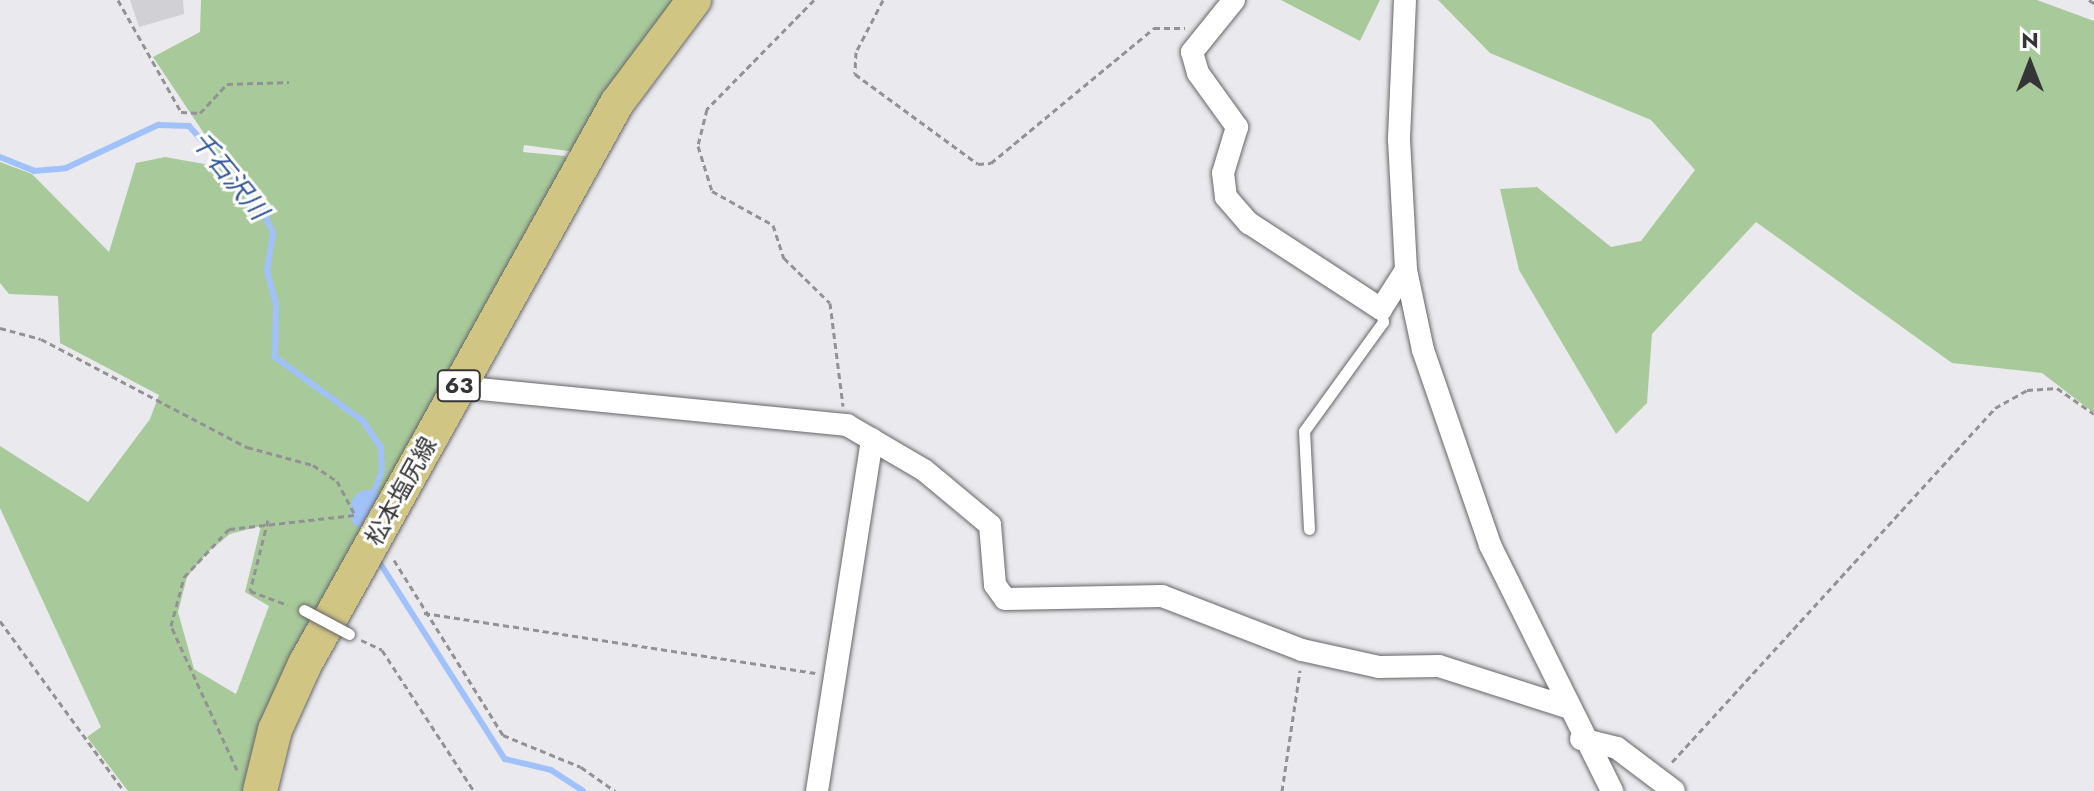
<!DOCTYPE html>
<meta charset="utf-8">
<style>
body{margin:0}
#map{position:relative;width:2094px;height:791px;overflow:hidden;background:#eaeaee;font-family:Jost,"Noto Sans JP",sans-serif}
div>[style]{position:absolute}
.green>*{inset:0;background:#a8ca9b}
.stream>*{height:6px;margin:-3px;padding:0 3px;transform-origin:3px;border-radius:3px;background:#a0c1fa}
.river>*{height:34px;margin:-17px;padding:0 17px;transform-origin:17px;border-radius:17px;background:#a0c1fa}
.building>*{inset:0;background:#d0d0d5}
.path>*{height:3px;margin-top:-1.5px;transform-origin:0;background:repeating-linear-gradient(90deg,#929295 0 6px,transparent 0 10px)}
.roads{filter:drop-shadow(0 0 2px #666669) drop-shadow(0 0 2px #666669)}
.service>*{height:11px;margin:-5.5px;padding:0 5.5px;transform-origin:5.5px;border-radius:5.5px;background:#fff}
.minor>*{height:22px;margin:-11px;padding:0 11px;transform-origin:11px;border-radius:11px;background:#fff}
.primary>*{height:34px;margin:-17px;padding:0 17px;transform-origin:17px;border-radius:17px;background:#d0c583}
.bridges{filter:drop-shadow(0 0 2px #666669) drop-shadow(0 0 2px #666669)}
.service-bridge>*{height:11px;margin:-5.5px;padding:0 5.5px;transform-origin:5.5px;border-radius:5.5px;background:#fff}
span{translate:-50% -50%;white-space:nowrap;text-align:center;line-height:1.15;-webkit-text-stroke:6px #fff;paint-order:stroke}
.shield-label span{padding:2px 6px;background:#fff;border:2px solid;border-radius:6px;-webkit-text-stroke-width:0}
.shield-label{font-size:22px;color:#353537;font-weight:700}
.street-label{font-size:24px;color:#353537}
.water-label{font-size:26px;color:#2d5295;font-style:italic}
.north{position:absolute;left:1990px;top:24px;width:80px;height:80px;-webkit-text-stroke:6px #fff;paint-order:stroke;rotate:0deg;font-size:22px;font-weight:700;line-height:32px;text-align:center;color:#353537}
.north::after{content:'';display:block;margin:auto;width:28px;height:36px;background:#353537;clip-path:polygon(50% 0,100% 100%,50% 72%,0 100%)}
</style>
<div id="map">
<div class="green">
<div style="clip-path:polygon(evenodd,201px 0,680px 0,576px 152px,524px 145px,523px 152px,565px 156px,570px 165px,251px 791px,128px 791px,87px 737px,101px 727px,0 508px,0 446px,88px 502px,150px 419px,159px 395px,60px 343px,58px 296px,9px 294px,0 283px,0 162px,32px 174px,109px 252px,136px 163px,165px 157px,227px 168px,153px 57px,200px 32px,201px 0,261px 526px,245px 592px,269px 606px,236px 694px,194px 669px,178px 612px,187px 577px,208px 552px,230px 534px,261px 526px)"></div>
<div style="clip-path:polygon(1281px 0,1380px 0,1360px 41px)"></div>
<div style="clip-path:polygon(1438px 0,2037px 0,2094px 21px,2094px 413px,2042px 373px,1952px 363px,1756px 222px,1652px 334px,1647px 403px,1616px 434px,1519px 270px,1500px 189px,1537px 187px,1611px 247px,1641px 241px,1695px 170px,1651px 120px,1490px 53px)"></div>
</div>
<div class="stream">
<div style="left:0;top:157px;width:37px;rotate:22deg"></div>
<div style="left:34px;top:171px;width:32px;rotate:-5deg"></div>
<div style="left:66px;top:168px;width:102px;rotate:-25.1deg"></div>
<div style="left:158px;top:125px;width:31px;rotate:2deg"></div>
<div style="left:189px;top:126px;width:112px;rotate:48.6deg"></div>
<div style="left:263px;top:210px;width:25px;rotate:67deg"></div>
<div style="left:273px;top:233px;width:38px;rotate:99deg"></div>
<div style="left:267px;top:271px;width:35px;rotate:75deg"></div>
<div style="left:276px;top:305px;width:52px;rotate:91.1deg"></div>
<div style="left:275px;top:357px;width:109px;rotate:36deg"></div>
<div style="left:363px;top:421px;width:32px;rotate:56deg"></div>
<div style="left:381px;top:448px;width:23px;rotate:88deg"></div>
<div style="left:382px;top:471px;width:39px;rotate:111deg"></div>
<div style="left:378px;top:560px;width:236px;rotate:57.5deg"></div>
<div style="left:505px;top:759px;width:47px;rotate:13.4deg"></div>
<div style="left:551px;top:770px;width:38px;rotate:33deg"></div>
</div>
<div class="river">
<div style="left:367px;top:513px;width:6px;rotate:-81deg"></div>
</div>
<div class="building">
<div style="clip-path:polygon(130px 0,183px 0,184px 14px,139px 27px)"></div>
</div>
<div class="path">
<div style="left:118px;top:0;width:129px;rotate:60.6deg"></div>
<div style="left:181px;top:112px;width:19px;rotate:3deg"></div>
<div style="left:200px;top:113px;width:40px;rotate:-47deg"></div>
<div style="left:227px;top:84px;width:62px;rotate:-1.8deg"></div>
<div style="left:814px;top:0;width:153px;rotate:134.5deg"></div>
<div style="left:707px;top:109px;width:38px;rotate:104deg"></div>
<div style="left:698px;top:146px;width:47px;rotate:72.7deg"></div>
<div style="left:712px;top:191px;width:70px;rotate:29.1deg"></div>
<div style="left:773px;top:225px;width:35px;rotate:72deg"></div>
<div style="left:784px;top:258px;width:64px;rotate:44.4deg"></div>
<div style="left:830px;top:303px;width:104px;rotate:82.8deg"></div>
<div style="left:883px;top:0;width:59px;rotate:117.4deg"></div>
<div style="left:856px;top:52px;width:22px;rotate:93deg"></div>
<div style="left:855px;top:74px;width:152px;rotate:36.2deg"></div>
<div style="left:978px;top:164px;width:13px;rotate:-4deg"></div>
<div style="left:991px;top:163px;width:212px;rotate:-39.6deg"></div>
<div style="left:1154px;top:28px;width:31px"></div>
<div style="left:2089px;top:0;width:6px;rotate:31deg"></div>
<div style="left:0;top:328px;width:42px;rotate:15deg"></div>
<div style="left:41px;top:339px;width:233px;rotate:27.7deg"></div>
<div style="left:247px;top:447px;width:68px;rotate:15.3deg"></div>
<div style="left:313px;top:465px;width:29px;rotate:34deg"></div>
<div style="left:337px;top:481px;width:40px;rotate:62deg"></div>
<div style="left:268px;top:520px;width:73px;rotate:104.2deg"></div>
<div style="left:250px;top:591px;width:40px;rotate:20.2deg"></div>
<div style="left:394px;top:560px;width:206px;rotate:58.1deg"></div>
<div style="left:503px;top:735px;width:84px;rotate:22.3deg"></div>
<div style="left:581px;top:767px;width:42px;rotate:35.2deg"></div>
<div style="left:424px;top:613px;width:396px;rotate:8.7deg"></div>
<div style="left:0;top:621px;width:210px;rotate:53.9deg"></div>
<div style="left:361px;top:640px;width:23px;rotate:25deg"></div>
<div style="left:382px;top:650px;width:168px;rotate:56.9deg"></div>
<div style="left:1672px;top:762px;width:479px;rotate:-47.6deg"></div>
<div style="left:1995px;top:408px;width:37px;rotate:-29deg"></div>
<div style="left:2027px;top:390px;width:30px;rotate:-4deg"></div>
<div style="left:2057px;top:388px;width:45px;rotate:35.1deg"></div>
<div style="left:237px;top:770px;width:158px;rotate:-114.6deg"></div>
<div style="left:171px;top:626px;width:51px;rotate:-75.1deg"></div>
<div style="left:184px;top:577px;width:66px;rotate:-46.8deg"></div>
<div style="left:229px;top:529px;width:126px;rotate:-6.4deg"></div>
<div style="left:1282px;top:791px;width:122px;rotate:-81.5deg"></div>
</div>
<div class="roads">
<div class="service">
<div style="left:1309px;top:529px;width:98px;rotate:-92.9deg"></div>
<div style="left:1304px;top:431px;width:135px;rotate:-54.1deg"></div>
<div style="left:1383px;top:322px;width:13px;rotate:-99deg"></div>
</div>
<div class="minor">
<div style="left:1234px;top:0;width:67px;rotate:128.9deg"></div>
<div style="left:1192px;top:52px;width:22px;rotate:74deg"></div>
<div style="left:1198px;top:73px;width:67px;rotate:54.2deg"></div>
<div style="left:1237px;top:127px;width:48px;rotate:106.9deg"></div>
<div style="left:1223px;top:173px;width:24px;rotate:83deg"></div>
<div style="left:1226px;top:197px;width:35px;rotate:49deg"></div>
<div style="left:1249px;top:223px;width:158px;rotate:33.1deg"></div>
<div style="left:1381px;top:309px;width:46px;rotate:-57.3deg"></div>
<div style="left:1405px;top:0;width:140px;rotate:92.5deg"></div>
<div style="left:1399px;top:140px;width:130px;rotate:86.9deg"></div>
<div style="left:1406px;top:270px;width:82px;rotate:78deg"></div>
<div style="left:1423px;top:350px;width:206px;rotate:71deg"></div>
<div style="left:1490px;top:545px;width:275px;rotate:63.6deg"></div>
<div style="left:459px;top:387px;width:390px;rotate:5.6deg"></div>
<div style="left:847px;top:425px;width:89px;rotate:30.3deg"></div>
<div style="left:924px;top:470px;width:86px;rotate:39.8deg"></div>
<div style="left:990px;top:525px;width:60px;rotate:85.2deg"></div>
<div style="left:995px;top:585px;width:17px;rotate:54deg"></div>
<div style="left:1005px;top:599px;width:157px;rotate:-1.1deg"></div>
<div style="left:1162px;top:596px;width:150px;rotate:21.1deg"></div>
<div style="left:1302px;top:650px;width:79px;rotate:12.4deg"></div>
<div style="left:1379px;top:667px;width:60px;rotate:-1deg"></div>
<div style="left:1439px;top:666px;width:134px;rotate:17.8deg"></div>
<div style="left:1581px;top:739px;width:37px;rotate:14deg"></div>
<div style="left:1617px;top:748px;width:71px;rotate:37deg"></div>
<div style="left:817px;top:791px;width:356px;rotate:-81.1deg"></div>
</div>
<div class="primary">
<div style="left:260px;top:791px;width:63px;rotate:-76.2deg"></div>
<div style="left:275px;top:730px;width:72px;rotate:-65.6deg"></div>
<div style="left:305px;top:664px;width:642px;rotate:-60.92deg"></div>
<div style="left:617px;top:103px;width:129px;rotate:-53.2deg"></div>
</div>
</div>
<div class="bridges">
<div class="service-bridge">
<div style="left:304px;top:610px;width:51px;rotate:28.1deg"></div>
</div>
</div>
<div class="shield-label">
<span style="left:459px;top:386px">63</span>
</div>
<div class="street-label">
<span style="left:401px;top:491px;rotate:-61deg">松本塩尻線</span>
</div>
<div class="water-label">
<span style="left:229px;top:176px;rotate:51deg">千石沢川</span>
</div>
<div class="north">N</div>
</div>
